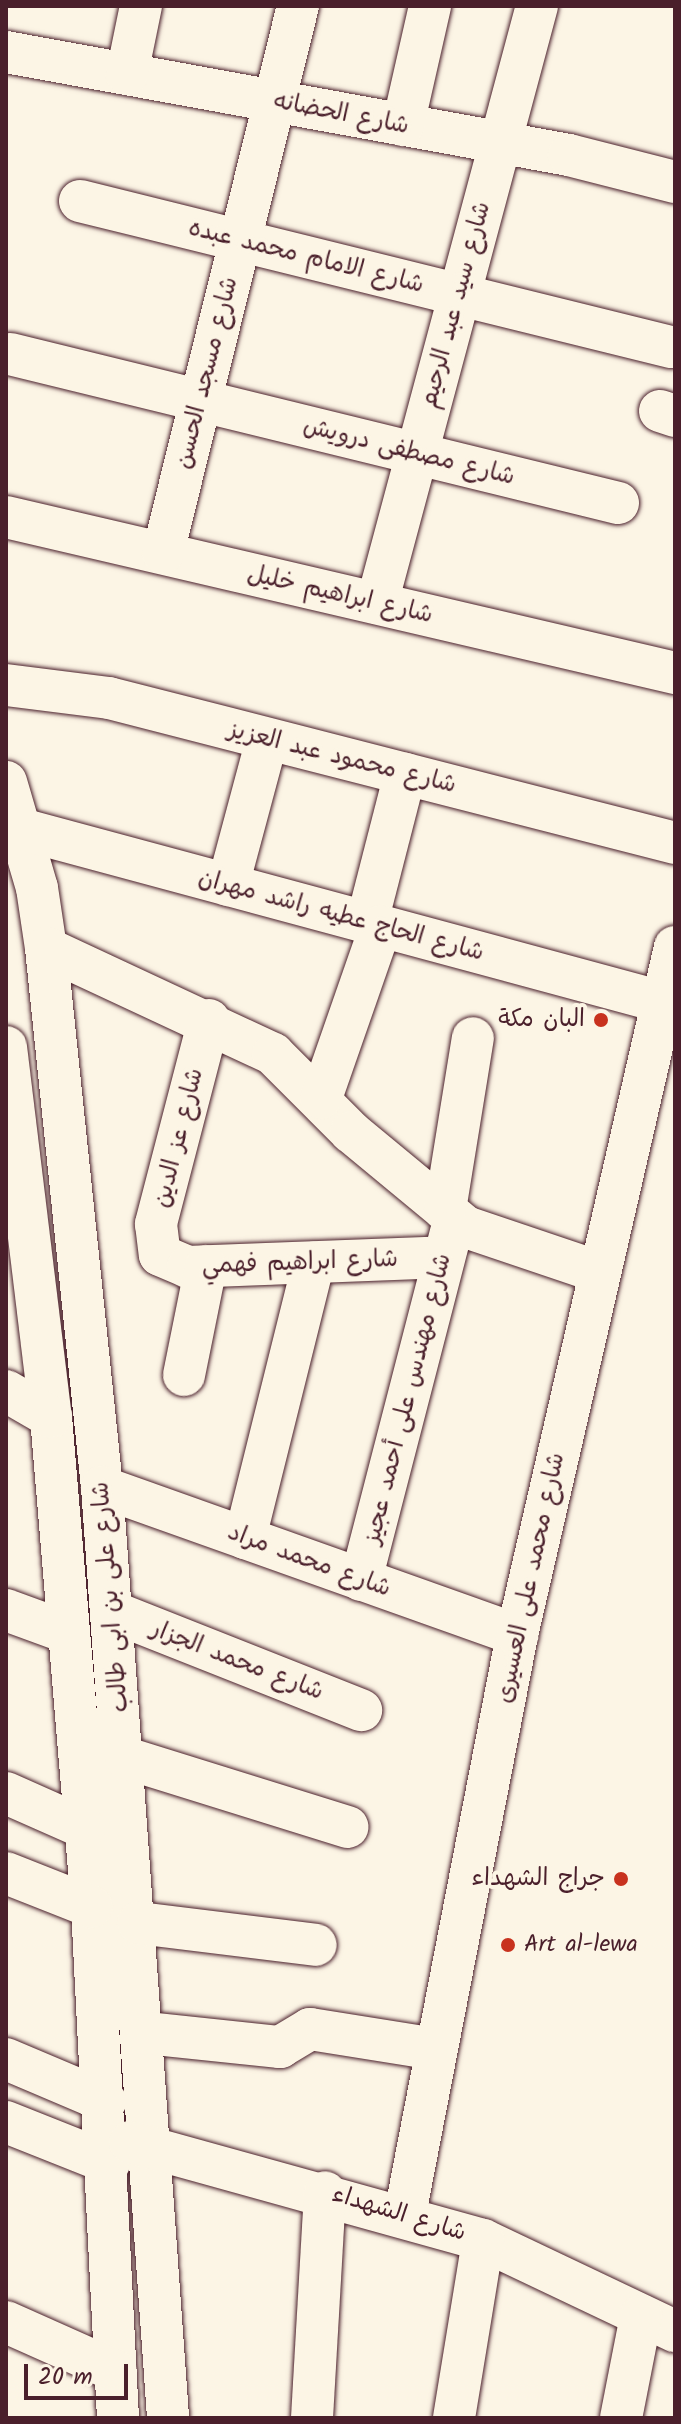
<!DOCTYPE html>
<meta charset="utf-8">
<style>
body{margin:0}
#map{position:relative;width:681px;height:2424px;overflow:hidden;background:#fcf5e5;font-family:Kalam,"Playpen Sans Arabic",sans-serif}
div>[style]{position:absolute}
.roads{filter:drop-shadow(0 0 2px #4a1f2b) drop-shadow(0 0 2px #4a1f2b)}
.minor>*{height:42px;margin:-21px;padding:0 21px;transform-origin:21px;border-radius:21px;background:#fcf5e5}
.dots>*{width:22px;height:22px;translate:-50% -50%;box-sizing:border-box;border:4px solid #fcf5e5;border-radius:50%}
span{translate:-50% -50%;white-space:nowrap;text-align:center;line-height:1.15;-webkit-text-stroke:8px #fcf5e5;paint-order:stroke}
.street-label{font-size:24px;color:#4a1f2b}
.poi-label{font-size:24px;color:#4a1f2b}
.right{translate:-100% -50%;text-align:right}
.left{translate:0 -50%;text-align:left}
.frame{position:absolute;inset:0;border:8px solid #4a1f2b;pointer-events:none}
.scale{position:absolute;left:24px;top:2364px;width:104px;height:36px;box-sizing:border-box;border:4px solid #4a1f2b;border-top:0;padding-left:10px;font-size:24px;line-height:28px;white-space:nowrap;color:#4a1f2b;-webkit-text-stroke:6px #fcf5e5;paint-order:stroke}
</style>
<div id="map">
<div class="roads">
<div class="minor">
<div style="left:6px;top:52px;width:572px;rotate:10.37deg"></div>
<div style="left:569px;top:155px;width:109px;rotate:14.3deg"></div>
<div style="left:127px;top:74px;width:69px;rotate:-78.4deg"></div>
<div style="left:403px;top:125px;width:122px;rotate:-77.2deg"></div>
<div style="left:80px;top:201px;width:609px;rotate:13.88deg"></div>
<div style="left:10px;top:354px;width:626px;rotate:13.77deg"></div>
<div style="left:660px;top:411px;width:16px;rotate:18deg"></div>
<div style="left:6px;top:517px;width:687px;rotate:13.13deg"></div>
<div style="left:163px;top:553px;width:563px;rotate:-76.14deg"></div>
<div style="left:377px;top:603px;width:618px;rotate:-75deg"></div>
<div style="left:6px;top:685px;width:104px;rotate:7.2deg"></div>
<div style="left:109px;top:698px;width:584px;rotate:14.37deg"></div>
<div style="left:6px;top:782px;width:110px;rotate:73.7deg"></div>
<div style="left:37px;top:888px;width:61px;rotate:81.5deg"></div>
<div style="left:46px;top:948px;width:542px;rotate:84.07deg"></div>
<div style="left:102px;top:1487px;width:933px;rotate:85.94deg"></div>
<div style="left:21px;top:829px;width:664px;rotate:15.1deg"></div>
<div style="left:228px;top:885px;width:151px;rotate:-75deg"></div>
<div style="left:367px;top:922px;width:153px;rotate:-75.6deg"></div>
<div style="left:46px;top:948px;width:251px;rotate:25deg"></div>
<div style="left:273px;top:1054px;width:110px;rotate:45deg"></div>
<div style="left:351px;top:1132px;width:149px;rotate:39.6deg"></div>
<div style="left:466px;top:1227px;width:140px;rotate:18.7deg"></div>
<div style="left:209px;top:1020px;width:211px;rotate:104.6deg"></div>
<div style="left:156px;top:1224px;width:31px;rotate:83deg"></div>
<div style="left:160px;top:1255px;width:30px;rotate:23deg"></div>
<div style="left:188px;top:1267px;width:256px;rotate:-2.2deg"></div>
<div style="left:6px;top:1047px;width:373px;rotate:83.1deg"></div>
<div style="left:51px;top:1417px;width:492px;rotate:85.2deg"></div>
<div style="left:92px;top:1907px;width:512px;rotate:87.09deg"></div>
<div style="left:321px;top:1098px;width:182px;rotate:-70.8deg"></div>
<div style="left:445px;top:1210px;width:174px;rotate:-80.8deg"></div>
<div style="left:184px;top:1375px;width:111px;rotate:-78.6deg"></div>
<div style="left:6px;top:1391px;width:52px;rotate:30deg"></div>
<div style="left:102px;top:1487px;width:441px;rotate:19.6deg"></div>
<div style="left:245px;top:1538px;width:284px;rotate:-76deg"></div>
<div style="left:361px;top:1580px;width:359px;rotate:-75.5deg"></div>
<div style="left:6px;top:1610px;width:67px;rotate:20.1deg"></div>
<div style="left:113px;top:1612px;width:267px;rotate:21.6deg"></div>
<div style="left:126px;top:1758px;width:232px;rotate:17.3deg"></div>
<div style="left:6px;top:1793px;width:86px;rotate:23.9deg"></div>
<div style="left:6px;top:1873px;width:92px;rotate:21.6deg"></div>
<div style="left:138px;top:1923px;width:179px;rotate:7deg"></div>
<div style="left:146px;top:2033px;width:135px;rotate:6deg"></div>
<div style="left:280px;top:2047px;width:35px;rotate:-31deg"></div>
<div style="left:310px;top:2029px;width:127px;rotate:9.1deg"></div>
<div style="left:6px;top:2059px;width:108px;rotate:23deg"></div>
<div style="left:6px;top:2122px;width:111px;rotate:21.7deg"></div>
<div style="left:130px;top:2142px;width:366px;rotate:15.5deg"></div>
<div style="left:483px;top:2240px;width:212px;rotate:25.4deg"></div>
<div style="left:405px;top:2214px;width:590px;rotate:-79.05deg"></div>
<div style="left:517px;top:1635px;width:706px;rotate:-77.07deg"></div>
<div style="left:6px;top:2322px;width:120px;rotate:24deg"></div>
<div style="left:312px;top:2418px;width:226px;rotate:-86.7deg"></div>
<div style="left:454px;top:2418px;width:180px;rotate:-80.7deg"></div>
<div style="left:621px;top:2418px;width:104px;rotate:-78.9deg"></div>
</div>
</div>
<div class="dots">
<div style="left:601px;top:1020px;background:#c8321e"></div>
<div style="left:621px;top:1879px;background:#c8321e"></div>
<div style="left:508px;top:1945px;background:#c8321e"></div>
</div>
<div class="street-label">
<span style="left:341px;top:114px;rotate:11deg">شارع الحضانه</span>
<span style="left:306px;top:257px;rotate:14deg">شارع الامام محمد عبده</span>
<span style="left:456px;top:305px;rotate:-75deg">شارع سيد عبد الرحيم</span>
<span style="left:207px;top:373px;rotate:-76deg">شارع مسجد الحسن</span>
<span style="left:409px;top:452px;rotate:14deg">شارع مصطفى درويش</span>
<span style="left:340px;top:595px;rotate:13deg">شارع ابراهيم خليل</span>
<span style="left:342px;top:758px;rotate:14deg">شارع محمود عبد العزيز</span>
<span style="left:341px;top:916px;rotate:15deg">شارع الحاج عطيه راشد مهران</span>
<span style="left:179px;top:1138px;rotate:-76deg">شارع عز الدين</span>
<span style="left:300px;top:1263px;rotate:-2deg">شارع ابراهيم فهمي</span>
<span style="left:408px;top:1399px;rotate:-76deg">شارع مهندس على أحمد عجيز</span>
<span style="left:309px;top:1561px;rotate:20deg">شارع محمد مراد</span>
<span style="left:531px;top:1578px;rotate:-78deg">شارع محمد على العسيرى</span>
<span style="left:111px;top:1597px;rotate:-95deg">شارع على بن ابى طالب</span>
<span style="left:237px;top:1661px;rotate:21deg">شارع محمد الجزار</span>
<span style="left:399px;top:2214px;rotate:17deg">شارع الشهداء</span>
</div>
<div class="poi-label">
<span class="right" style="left:585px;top:1020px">البان مكة</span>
<span class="right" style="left:605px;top:1879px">جراج الشهداء</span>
<span class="left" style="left:524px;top:1945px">Art al-lewa</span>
</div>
<div class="frame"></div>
<div class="scale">20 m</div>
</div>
